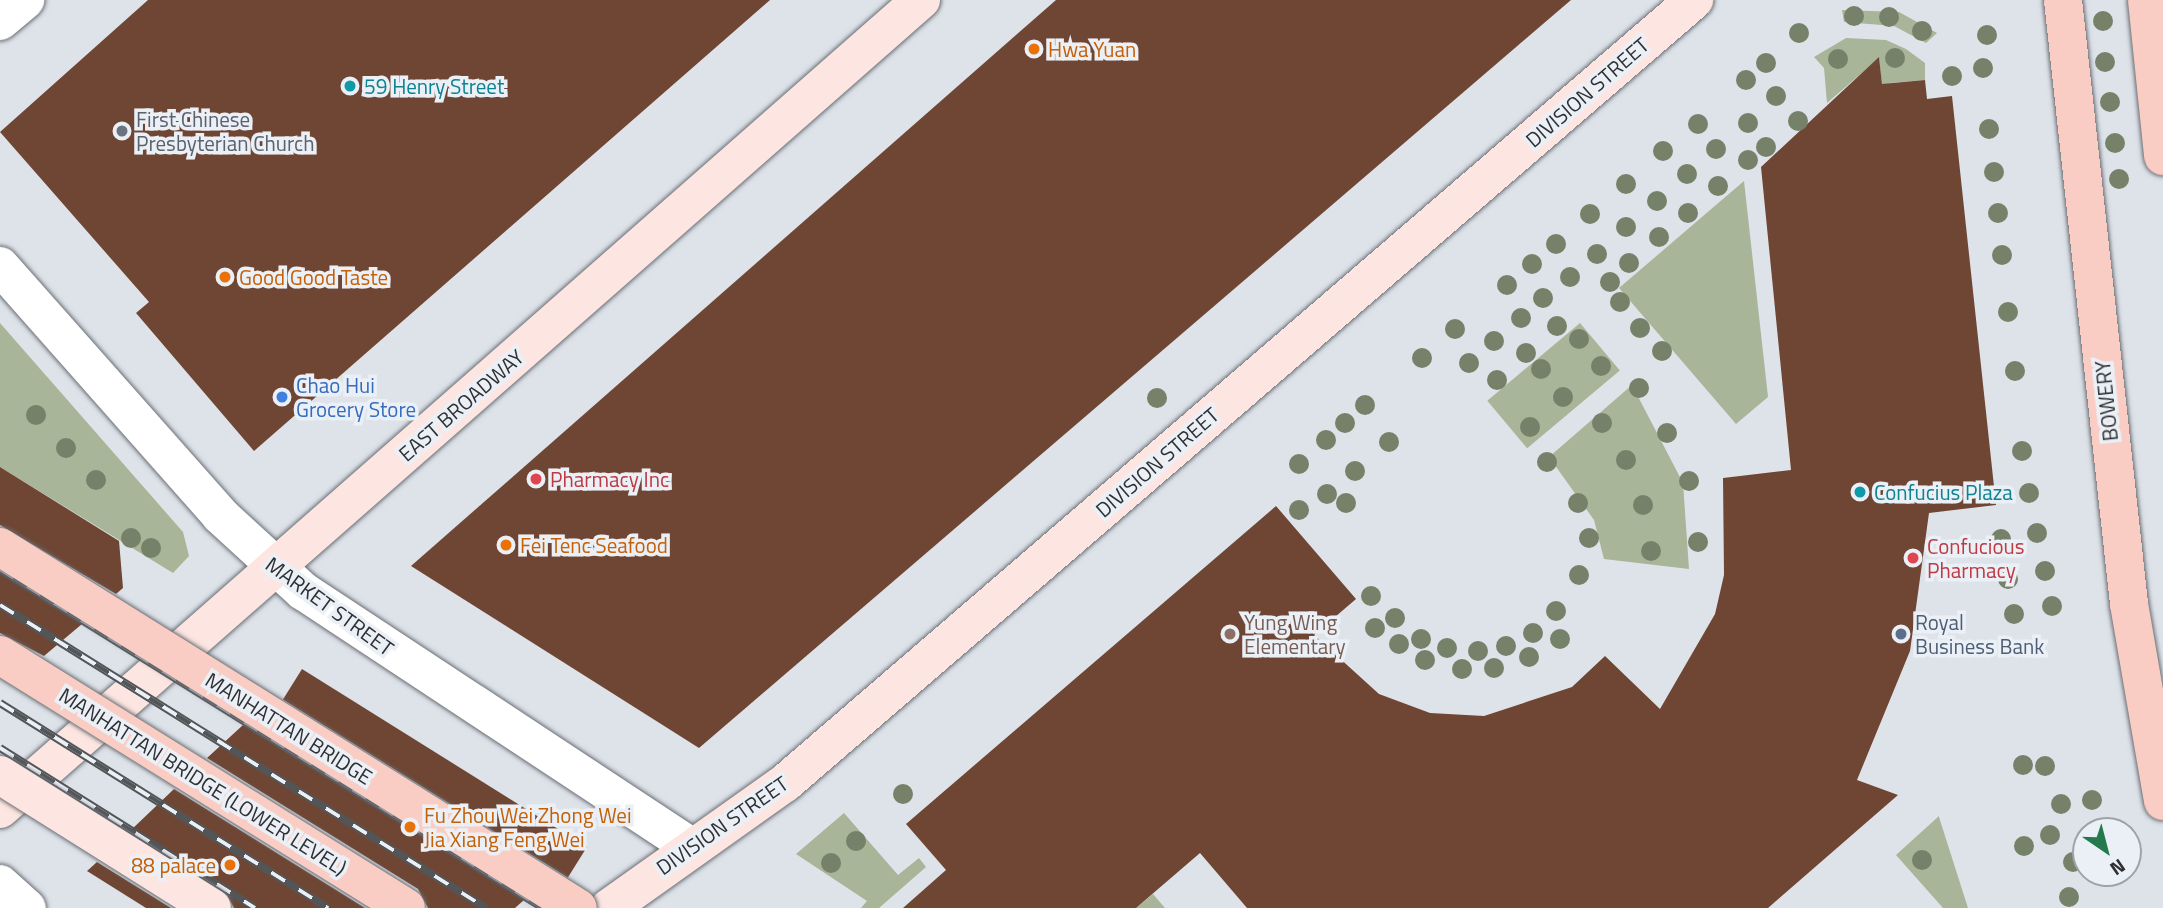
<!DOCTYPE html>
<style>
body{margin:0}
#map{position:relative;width:2163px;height:908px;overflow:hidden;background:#dee3ea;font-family:"Titillium Web",sans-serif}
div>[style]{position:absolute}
.green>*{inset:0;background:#a8b598;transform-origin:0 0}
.building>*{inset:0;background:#6f4633;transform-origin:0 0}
.roads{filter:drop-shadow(0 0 2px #6a6e74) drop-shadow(0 0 2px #6a6e74)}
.street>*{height:38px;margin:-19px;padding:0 19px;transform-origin:19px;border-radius:19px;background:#fff}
.secondary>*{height:38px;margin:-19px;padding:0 19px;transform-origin:19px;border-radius:19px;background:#fde6e1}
.primary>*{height:38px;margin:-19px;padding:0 19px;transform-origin:19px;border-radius:19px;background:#facdc4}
.rail>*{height:8px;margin-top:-4px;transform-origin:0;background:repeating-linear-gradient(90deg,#ebf0f7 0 16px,#535659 0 32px);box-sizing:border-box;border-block:2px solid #535659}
.bridges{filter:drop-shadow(0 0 2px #6a6e74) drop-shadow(0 0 2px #6a6e74)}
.secondary-bridge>*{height:38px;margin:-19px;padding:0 19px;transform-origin:19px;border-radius:19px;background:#fde6e1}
.primary-bridge>*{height:38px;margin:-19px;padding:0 19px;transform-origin:19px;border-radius:19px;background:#facdc4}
.trees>*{width:20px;height:20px;margin:-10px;border-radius:50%;background:#758169}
.dots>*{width:19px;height:19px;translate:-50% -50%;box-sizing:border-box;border:4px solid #ebf0f7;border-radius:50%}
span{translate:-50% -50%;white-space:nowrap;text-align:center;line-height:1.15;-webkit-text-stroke:7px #ebf0f7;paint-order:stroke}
.food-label{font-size:21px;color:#c56008}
.left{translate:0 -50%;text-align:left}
.right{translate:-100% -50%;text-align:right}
.culture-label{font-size:21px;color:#0d838f}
.street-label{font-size:21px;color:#2e3032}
.worship-label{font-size:21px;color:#5b616d}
.shop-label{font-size:21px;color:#366cbe}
.health-label{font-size:21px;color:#be3a42}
.education-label{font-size:21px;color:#785e54}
.service-label{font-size:21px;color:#4e5e75}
.north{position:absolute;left:2072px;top:817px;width:70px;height:70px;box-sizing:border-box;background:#ebf0f7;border:2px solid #9fa3a8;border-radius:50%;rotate:145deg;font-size:19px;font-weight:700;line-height:28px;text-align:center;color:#2e3032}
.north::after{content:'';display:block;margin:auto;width:24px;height:32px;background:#247a4d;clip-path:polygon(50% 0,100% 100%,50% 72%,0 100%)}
</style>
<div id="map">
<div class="green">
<div style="clip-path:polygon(1842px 10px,1899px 12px,1937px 33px,1926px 43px,1894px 26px,1844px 22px)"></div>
<div style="clip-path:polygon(1846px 38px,1886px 40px,1906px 49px,1925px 63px,1925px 80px,1890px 83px,1884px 103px,1879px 58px,1827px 103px,1824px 68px,1814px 57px)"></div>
<div style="clip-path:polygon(1744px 181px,1768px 397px,1736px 424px,1619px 288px)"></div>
<div style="clip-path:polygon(0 323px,183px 532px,189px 556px,173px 573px,0 467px)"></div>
<div style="left:1580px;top:323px;width:62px;height:121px;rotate:50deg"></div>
<div style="clip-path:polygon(1632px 385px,1683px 483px,1689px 569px,1604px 559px,1594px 520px,1549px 457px)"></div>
<div style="clip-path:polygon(844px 813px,898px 875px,919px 858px,926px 867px,879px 908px,861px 908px,867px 901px,796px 854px)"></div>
<div style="clip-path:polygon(1939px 816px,1939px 817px,1968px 908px,1943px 908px,1896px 855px)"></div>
<div style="clip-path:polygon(1153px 894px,1165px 908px,1136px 908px)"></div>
</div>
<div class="building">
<div style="clip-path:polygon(148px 0,770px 0,254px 451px,136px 313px,149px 302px,0 132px)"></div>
<div style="clip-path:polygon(1056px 0,1571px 0,699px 748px,411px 566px)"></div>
<div style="clip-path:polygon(1879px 57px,1882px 84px,1925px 80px,1927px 99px,1952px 96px,1996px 505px,1929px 513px,1910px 651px,1857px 780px,1898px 795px,1768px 908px,1247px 908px,1200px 853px,1136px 908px,903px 908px,946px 870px,906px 824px,1276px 506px,1356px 599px,1314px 635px,1379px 694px,1430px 713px,1484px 716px,1572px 687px,1605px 656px,1660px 709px,1715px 614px,1724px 575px,1723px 478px,1791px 470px,1761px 167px)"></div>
<div style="clip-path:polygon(0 467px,119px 541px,123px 588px,116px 594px,0 525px)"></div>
<div style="clip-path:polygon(0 573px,82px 624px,44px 656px,0 633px)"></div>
<div style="left:302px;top:669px;width:336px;height:36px;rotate:32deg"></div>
<div style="clip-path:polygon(243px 725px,524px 900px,515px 908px,428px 908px,418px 889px,207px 758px)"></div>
<div style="clip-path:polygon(174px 789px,365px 908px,234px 908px,224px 889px,130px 831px)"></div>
<div style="clip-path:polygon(97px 862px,171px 908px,146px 908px,87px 871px)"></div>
</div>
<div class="roads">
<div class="street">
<div style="left:0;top:21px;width:33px;rotate:-40deg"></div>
<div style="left:0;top:266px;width:332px;rotate:48.5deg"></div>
<div style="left:220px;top:515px;width:113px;rotate:42.5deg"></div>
<div style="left:303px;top:591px;width:463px;rotate:33.4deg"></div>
<div style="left:0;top:884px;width:36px;rotate:42deg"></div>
</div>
<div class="secondary">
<div style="left:0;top:809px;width:1226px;rotate:-41.3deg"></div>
<div style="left:609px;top:908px;width:216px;rotate:-35.4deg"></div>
<div style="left:785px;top:783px;width:1200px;rotate:-40.74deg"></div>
</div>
<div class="primary">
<div style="left:2063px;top:0;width:608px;rotate:83.76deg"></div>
<div style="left:2129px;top:604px;width:200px;rotate:80.2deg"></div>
<div style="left:2147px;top:0;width:157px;rotate:84.1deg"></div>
</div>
</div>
<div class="rail">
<div style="left:0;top:569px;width:640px;rotate:31.98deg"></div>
<div style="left:0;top:605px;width:573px;rotate:31.94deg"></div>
<div style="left:0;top:703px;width:387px;rotate:32deg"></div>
<div style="left:0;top:748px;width:301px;rotate:32.1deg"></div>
</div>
<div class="bridges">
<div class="secondary-bridge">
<div style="left:0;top:775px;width:250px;rotate:32.1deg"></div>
</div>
<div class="primary-bridge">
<div style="left:0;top:547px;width:681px;rotate:31.99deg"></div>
<div style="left:0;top:655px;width:478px;rotate:31.9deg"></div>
</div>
</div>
<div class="trees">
<div style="left:1854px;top:16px"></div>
<div style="left:1889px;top:17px"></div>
<div style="left:2103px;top:21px"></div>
<div style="left:1922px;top:31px"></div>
<div style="left:1799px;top:33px"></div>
<div style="left:1987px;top:35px"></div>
<div style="left:1895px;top:58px"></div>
<div style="left:1838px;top:59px"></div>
<div style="left:2105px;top:62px"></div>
<div style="left:1766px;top:63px"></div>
<div style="left:1983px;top:68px"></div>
<div style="left:1952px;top:76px"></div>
<div style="left:1746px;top:80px"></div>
<div style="left:1776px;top:96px"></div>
<div style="left:2110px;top:102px"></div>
<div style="left:1798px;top:121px"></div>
<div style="left:1748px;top:123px"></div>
<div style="left:1698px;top:124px"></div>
<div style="left:1989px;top:129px"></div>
<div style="left:2115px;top:143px"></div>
<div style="left:1766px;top:147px"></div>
<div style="left:1716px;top:149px"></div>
<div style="left:1663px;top:151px"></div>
<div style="left:1748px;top:160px"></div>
<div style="left:1994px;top:172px"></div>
<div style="left:1687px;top:174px"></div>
<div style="left:2119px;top:179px"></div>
<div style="left:1626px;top:184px"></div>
<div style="left:1718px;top:186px"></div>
<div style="left:1657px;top:201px"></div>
<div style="left:1688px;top:213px"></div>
<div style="left:1998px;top:213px"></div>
<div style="left:1590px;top:214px"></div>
<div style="left:1626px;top:227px"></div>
<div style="left:1659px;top:237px"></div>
<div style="left:1556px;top:244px"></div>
<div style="left:1597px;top:254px"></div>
<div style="left:2002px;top:255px"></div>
<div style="left:1629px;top:263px"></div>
<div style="left:1532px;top:264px"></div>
<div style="left:1570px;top:277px"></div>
<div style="left:1610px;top:282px"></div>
<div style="left:1507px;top:285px"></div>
<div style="left:1543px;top:298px"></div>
<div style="left:1620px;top:302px"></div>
<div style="left:2008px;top:312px"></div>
<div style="left:1521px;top:318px"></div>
<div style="left:1557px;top:326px"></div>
<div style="left:1640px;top:328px"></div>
<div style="left:1455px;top:329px"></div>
<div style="left:1579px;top:339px"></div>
<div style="left:1494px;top:341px"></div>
<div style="left:1662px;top:351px"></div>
<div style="left:1526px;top:353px"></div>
<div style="left:1422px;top:358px"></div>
<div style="left:1469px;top:363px"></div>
<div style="left:1601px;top:366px"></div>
<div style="left:1541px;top:369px"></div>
<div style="left:2015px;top:371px"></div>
<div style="left:1497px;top:380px"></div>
<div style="left:1639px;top:388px"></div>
<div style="left:1563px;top:397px"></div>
<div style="left:1157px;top:398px"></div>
<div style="left:1365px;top:405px"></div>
<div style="left:36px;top:415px"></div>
<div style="left:1345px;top:423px"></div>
<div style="left:1602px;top:423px"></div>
<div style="left:1530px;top:427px"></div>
<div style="left:1667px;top:433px"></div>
<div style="left:1326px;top:440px"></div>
<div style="left:1389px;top:442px"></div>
<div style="left:66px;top:448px"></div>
<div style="left:2022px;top:451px"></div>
<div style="left:1626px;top:460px"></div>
<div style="left:1547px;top:462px"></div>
<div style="left:1299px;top:464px"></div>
<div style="left:1355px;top:471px"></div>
<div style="left:96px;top:480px"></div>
<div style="left:1689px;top:481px"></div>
<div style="left:2029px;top:493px"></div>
<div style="left:1327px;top:494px"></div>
<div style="left:1346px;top:503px"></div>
<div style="left:1578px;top:503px"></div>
<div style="left:1643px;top:505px"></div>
<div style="left:1299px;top:510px"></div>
<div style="left:2037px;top:533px"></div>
<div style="left:131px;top:538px"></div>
<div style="left:1589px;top:538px"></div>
<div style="left:2001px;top:539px"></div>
<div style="left:1698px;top:542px"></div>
<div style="left:151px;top:548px"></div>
<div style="left:1651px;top:551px"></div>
<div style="left:2045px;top:571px"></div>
<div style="left:1579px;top:575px"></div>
<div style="left:2008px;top:579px"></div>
<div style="left:1371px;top:596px"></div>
<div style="left:2052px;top:606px"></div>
<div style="left:1556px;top:611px"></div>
<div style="left:2014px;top:614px"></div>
<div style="left:1395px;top:618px"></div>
<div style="left:1375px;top:628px"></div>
<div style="left:1533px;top:633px"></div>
<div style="left:1421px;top:639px"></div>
<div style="left:1560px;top:639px"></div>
<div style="left:1399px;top:644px"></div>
<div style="left:1506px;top:646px"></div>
<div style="left:1447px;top:648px"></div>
<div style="left:1478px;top:651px"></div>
<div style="left:1529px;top:657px"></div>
<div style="left:1425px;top:660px"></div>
<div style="left:1494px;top:668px"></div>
<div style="left:1462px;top:669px"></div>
<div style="left:2023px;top:765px"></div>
<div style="left:2045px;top:766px"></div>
<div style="left:903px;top:794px"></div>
<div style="left:2092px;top:800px"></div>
<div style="left:2061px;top:804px"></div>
<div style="left:2050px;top:835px"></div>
<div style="left:856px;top:841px"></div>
<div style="left:2024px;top:846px"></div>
<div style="left:1922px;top:860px"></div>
<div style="left:2073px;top:862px"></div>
<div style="left:831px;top:863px"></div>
<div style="left:2069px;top:897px"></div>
</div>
<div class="dots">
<div style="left:1034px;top:49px;background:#e8710a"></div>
<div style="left:350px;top:86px;background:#0f9aa8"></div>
<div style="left:122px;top:131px;background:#6b7280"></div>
<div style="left:225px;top:277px;background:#e8710a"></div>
<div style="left:282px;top:397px;background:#3f7fe0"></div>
<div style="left:536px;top:479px;background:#e0444e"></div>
<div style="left:1860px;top:492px;background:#0f9aa8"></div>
<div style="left:506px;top:545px;background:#e8710a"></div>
<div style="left:1913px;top:558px;background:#e0444e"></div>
<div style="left:1230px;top:634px;background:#8d6e63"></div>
<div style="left:1901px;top:634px;background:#5c6f8a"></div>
<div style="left:410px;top:827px;background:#e8710a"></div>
<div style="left:230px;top:865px;background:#e8710a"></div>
</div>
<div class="food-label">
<span class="left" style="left:1048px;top:49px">Hwa Yuan</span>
<span class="left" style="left:239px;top:277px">Good Good Taste</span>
<span class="left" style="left:520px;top:545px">Fei Tenc Seafood</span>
<span class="left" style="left:424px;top:827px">Fu Zhou Wei Zhong Wei<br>Jia Xiang Feng Wei</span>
<span class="right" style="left:216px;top:865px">88 palace</span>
</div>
<div class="culture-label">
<span class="left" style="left:364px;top:86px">59 Henry Street</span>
<span class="left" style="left:1874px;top:492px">Confucius Plaza</span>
</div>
<div class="street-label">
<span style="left:1587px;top:92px;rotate:-41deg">DIVISION STREET</span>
<span style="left:2106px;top:401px;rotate:-96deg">BOWERY</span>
<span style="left:461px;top:405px;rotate:-41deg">EAST BROADWAY</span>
<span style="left:1157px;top:462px;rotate:-41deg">DIVISION STREET</span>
<span style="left:330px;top:606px;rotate:36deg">MARKET STREET</span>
<span style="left:289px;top:728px;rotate:32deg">MANHATTAN BRIDGE</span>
<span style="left:203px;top:781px;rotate:32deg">MANHATTAN BRIDGE (LOWER LEVEL)</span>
<span style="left:722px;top:825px;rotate:-35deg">DIVISION STREET</span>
</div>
<div class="worship-label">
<span class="left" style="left:136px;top:131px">First Chinese<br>Presbyterian Church</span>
</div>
<div class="shop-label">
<span class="left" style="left:296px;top:397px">Chao Hui<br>Grocery Store</span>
</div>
<div class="health-label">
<span class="left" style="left:550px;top:479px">Pharmacy Inc</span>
<span class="left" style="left:1927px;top:558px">Confucious<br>Pharmacy</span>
</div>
<div class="education-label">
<span class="left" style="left:1244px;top:634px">Yung Wing<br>Elementary</span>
</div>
<div class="service-label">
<span class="left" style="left:1915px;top:634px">Royal<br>Business Bank</span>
</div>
<div class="north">N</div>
</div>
